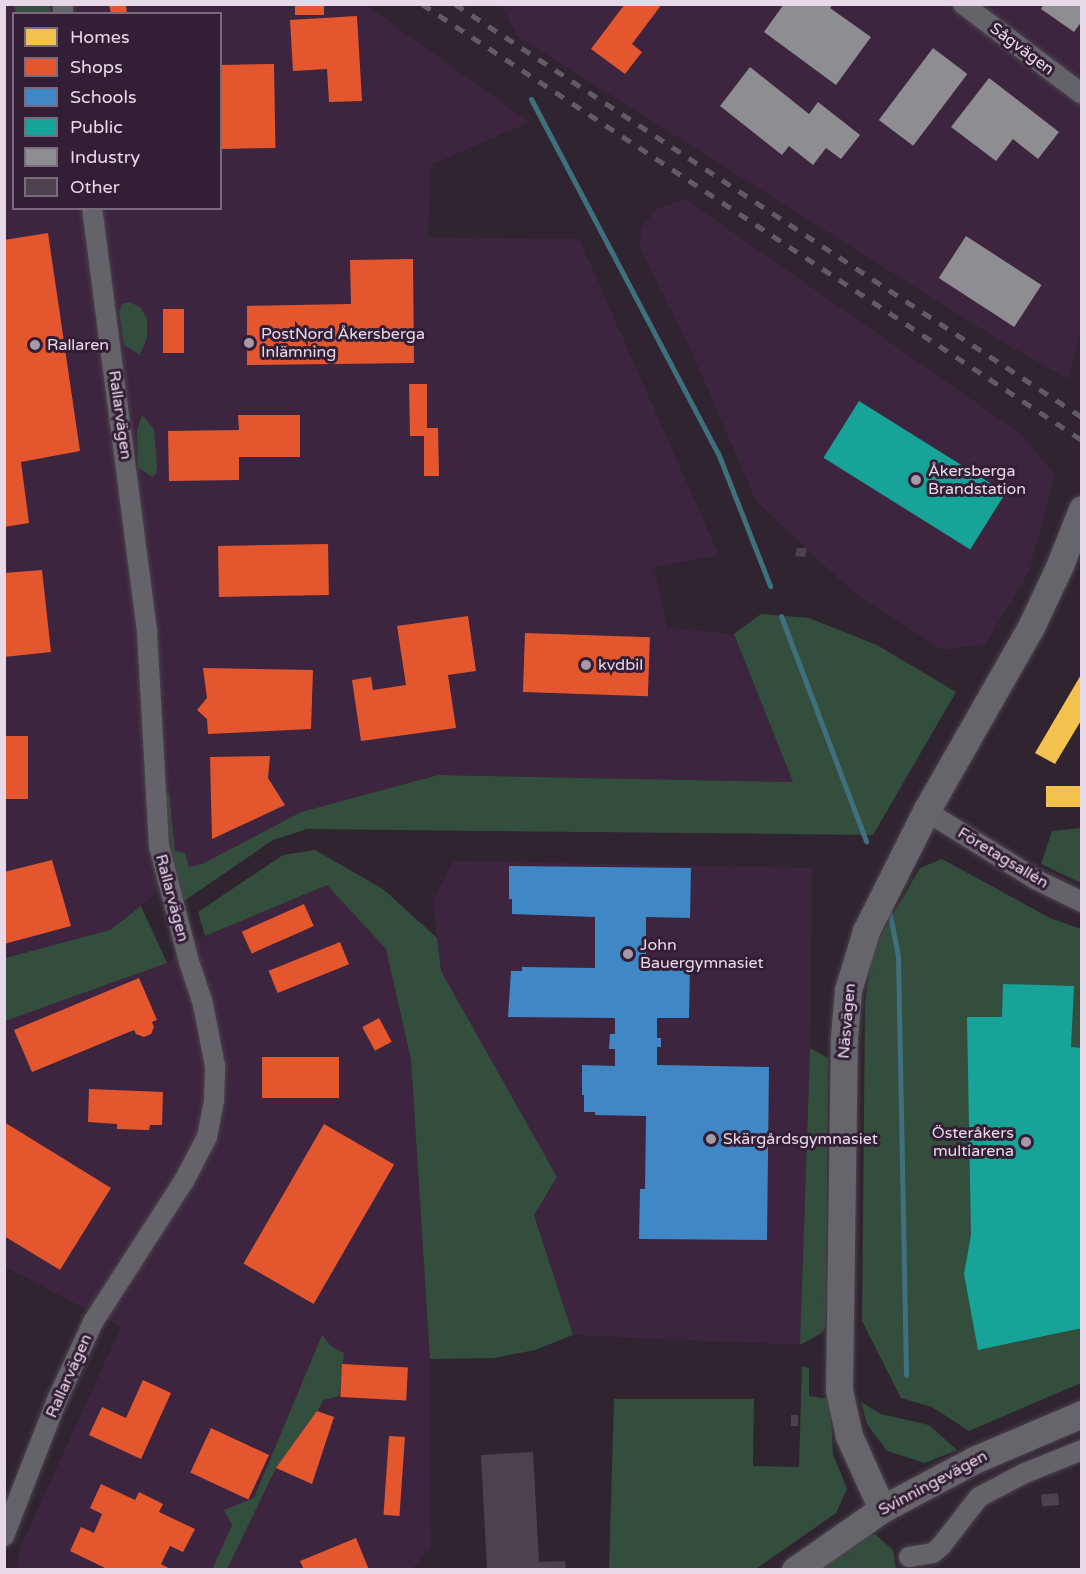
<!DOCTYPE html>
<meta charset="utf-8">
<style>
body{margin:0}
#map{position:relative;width:1086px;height:1574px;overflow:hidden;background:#2f2430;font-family:"Varela Round",sans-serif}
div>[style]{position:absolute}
.built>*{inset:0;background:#3d253f}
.green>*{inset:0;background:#334e3d;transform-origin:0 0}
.homes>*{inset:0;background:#f2c14e;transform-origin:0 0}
.shops>*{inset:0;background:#e4572e;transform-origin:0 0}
.schools>*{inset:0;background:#3f88c5}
.public>*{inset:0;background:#17a398;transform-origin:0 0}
.industry>*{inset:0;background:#8d8d92;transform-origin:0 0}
.stream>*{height:5px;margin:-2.5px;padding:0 2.5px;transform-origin:2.5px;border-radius:2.5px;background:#3e707e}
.building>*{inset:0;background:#4c414d;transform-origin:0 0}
.roads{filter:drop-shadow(0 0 2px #4c424d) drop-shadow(0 0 2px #4c424d)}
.street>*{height:20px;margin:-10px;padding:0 10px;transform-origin:10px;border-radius:10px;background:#646369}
.secondary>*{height:27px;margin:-13.5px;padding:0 13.5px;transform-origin:13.5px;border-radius:13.5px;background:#66656c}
.rail>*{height:4.5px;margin-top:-2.25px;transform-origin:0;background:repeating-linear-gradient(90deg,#615b64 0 10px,transparent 0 20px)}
.dots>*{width:16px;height:16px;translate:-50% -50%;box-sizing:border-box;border:3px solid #331f35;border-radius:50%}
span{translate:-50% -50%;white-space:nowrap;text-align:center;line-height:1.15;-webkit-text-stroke:6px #331f35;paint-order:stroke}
.street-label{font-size:16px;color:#e7d9e8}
.poi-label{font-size:16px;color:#e7d9e8}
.left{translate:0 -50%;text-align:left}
.right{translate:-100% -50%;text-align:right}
.frame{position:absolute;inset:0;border:6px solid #e7d9e8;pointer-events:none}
.legend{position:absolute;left:12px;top:12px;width:210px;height:198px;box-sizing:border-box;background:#331f35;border:2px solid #7b697d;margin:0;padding:8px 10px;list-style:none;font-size:18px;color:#e7d9e8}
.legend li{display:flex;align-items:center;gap:12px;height:30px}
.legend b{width:30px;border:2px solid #7b697d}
</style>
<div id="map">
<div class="built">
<div style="clip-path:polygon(evenodd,5px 5px,366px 5px,529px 122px,431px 165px,428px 238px,579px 239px,719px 555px,654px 567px,667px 628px,734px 634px,793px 782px,438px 775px,301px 812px,202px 864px,189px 867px,110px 930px,5px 958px,5px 5px,14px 14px,220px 14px,220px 208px,14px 208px,14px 14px)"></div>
<div style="clip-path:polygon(501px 5px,1081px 5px,1082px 328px,1068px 379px,999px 340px,517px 36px)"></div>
<div style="clip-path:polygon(685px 199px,1021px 434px,1055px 475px,1029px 572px,985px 644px,943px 650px,854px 593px,756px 501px,690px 348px,640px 247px,641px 228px,657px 209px)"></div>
<div style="clip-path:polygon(453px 861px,812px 868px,811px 1016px,800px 1345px,573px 1335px,534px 1215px,557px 1177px,441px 971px,433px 901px)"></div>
<div style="clip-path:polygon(327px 884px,386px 949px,411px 1060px,430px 1359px,431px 1548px,412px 1569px,17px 1569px,20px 1548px,121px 1327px,5px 1267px,4px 1021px,167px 963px,193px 941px)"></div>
</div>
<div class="green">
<div style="left:15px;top:5px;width:35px;height:8px"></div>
<div style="clip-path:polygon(130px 302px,141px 308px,147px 319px,147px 338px,140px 355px,124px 345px,119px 311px,122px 304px)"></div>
<div style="clip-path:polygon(142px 415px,154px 429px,157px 465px,156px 474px,152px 477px,138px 467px,137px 430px)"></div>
<div style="clip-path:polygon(761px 614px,809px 618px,877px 645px,956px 692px,873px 835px,307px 829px,273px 840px,181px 903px,162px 793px,169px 793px,175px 851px,185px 853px,189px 867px,202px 864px,301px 812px,438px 775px,793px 782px,734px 634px)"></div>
<div style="clip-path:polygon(1081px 828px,1082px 828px,1081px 883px,1041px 864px,1052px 831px)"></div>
<div style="clip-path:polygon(315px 850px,383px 889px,437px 938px,441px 971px,557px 1177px,534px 1215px,573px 1335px,535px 1350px,494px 1358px,430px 1359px,411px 1060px,386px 949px,327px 885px,205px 936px,198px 912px,283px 855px)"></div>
<div style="clip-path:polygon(942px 859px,1050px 918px,1081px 929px,1081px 1383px,969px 1431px,932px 1407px,901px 1398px,862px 1321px,865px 1005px,872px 950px,920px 868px)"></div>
<div style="clip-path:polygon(141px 906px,167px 963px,5px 1021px,5px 958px,110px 930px)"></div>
<div style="clip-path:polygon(810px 1048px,828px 1058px,826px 1325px,822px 1333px,800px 1345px)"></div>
<div style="clip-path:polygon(322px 1335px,332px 1347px,344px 1353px,339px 1396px,323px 1400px,316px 1415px,276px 1468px,227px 1569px,212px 1570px,232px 1525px,224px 1510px,254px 1498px)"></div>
<div style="clip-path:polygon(802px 1366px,809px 1368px,809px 1396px,830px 1399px,833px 1454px,847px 1489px,836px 1513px,756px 1569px,609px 1570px,614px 1399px,754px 1399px,753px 1466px,799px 1467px)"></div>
<div style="clip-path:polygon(861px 1402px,881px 1414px,929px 1425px,957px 1450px,925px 1463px,887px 1451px,867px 1424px)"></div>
<div style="clip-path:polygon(864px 1533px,876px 1535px,893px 1550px,896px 1569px,812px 1570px)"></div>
</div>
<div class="homes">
<div style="clip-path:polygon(1082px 673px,1082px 719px,1055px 764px,1035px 753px)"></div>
<div style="left:1082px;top:786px;width:21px;height:36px;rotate:90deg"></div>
</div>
<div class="shops">
<div style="clip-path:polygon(109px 4px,126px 4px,127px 14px,111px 14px)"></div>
<div style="left:295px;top:4px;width:29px;height:11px"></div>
<div style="clip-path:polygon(625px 4px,662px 4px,632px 44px,642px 52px,625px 74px,591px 49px)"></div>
<div style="clip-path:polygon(357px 16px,362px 101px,329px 102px,327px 69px,293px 71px,290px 20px)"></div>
<div style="left:274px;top:64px;width:84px;height:54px;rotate:89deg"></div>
<div style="clip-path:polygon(48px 233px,80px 451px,21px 462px,29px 523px,4px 527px,4px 240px)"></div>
<div style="clip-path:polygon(413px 259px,414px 363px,247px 365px,247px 306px,351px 304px,350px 260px)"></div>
<div style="left:163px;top:309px;width:21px;height:44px"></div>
<div style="clip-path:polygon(409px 384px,427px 384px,427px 428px,438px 428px,439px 476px,424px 476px,424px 436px,410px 436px)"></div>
<div style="clip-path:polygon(238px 415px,300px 415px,300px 457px,239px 457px,239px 480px,169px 481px,168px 431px,239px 430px)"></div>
<div style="left:328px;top:544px;width:51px;height:110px;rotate:89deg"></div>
<div style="clip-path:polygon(42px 570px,51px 652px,4px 657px,4px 573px)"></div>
<div style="clip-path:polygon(468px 616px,476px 671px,448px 675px,456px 728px,361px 741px,352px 680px,371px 677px,373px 690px,406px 685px,397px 626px)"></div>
<div style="left:525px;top:633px;width:125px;height:59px;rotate:2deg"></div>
<div style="clip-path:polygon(203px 668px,313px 670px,311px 729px,208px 734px,207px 719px,197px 710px,207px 698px)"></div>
<div style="left:4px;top:736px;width:24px;height:63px"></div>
<div style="clip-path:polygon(270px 756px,268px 778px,285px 805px,212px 839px,210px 757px)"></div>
<div style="clip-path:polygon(52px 860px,71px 926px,4px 944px,4px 872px)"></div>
<div style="left:304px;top:904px;width:24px;height:68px;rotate:66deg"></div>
<div style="left:340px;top:942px;width:24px;height:77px;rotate:68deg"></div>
<div style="clip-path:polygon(139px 978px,157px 1020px,152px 1022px,154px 1027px,151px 1034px,144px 1037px,136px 1034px,134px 1030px,32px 1072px,14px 1030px)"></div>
<div style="left:379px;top:1018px;width:27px;height:19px;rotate:62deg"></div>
<div style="left:262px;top:1057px;width:77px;height:41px"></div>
<div style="clip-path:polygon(89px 1089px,163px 1092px,162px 1125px,150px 1125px,149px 1130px,117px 1129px,117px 1124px,88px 1122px)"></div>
<div style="clip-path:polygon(4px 1122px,111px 1188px,60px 1270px,4px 1236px)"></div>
<div style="left:324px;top:1124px;width:81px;height:161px;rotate:30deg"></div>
<div style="left:342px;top:1364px;width:66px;height:33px;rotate:3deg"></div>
<div style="clip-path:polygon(143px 1380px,171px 1393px,141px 1459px,89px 1435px,102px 1407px,126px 1418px)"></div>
<div style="clip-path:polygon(317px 1411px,334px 1417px,312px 1484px,276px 1468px)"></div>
<div style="left:211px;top:1428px;width:64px;height:49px;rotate:25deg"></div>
<div style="left:389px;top:1436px;width:16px;height:79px;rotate:4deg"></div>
<div style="clip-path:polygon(101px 1484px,135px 1500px,139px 1492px,163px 1504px,159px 1512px,195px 1529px,183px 1552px,170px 1546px,161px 1564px,172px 1570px,104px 1570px,105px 1568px,70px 1551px,81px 1527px,94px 1533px,102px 1514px,90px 1508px)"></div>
<div style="clip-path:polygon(356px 1538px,369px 1570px,304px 1570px,300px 1561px)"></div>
</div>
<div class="schools">
<div style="clip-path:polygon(509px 866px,691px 868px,690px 918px,646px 917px,646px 968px,690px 968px,689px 1018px,657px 1018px,657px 1038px,661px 1038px,661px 1047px,657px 1047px,657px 1065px,769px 1067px,767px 1240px,639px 1239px,640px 1189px,645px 1189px,646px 1116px,595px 1115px,595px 1112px,584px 1112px,584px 1095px,582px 1095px,582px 1065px,615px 1066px,615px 1049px,609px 1049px,610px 1034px,615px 1034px,615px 1018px,508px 1017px,511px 971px,522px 971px,522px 967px,595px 968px,595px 917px,512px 914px,512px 899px,509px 899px)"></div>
</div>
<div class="public">
<div style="left:859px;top:401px;width:173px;height:67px;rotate:32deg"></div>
<div style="clip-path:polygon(1003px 984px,1074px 986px,1071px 1047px,1082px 1048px,1082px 1328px,978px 1350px,964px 1274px,971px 1235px,967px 1017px,1002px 1017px)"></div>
</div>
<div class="industry">
<div style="clip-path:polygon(784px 4px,833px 4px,830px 8px,871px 37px,836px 85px,764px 32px)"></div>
<div style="clip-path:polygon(1044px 4px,1082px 4px,1082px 21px,1074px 32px,1041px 9px)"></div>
<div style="left:933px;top:48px;width:43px;height:90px;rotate:37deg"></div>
<div style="clip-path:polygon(750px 67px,809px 114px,818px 102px,860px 135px,841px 159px,826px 148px,813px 165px,789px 146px,782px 155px,720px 106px)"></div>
<div style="clip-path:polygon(989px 78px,1059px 132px,1038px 159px,1013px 139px,996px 161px,951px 127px)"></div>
<div style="left:966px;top:236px;width:90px;height:50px;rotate:33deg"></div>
</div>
<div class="stream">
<div style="left:531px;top:99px;width:400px;rotate:62.2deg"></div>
<div style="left:718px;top:453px;width:143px;rotate:68.6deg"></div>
<div style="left:781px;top:616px;width:241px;rotate:69.3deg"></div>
<div style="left:889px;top:910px;width:47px;rotate:78.9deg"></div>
<div style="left:898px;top:956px;width:419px;rotate:88.9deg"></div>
</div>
<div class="building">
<div style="clip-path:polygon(797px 548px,807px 548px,805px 557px,795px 556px)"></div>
<div style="left:791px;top:1415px;width:7px;height:11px"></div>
<div style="clip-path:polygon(533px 1452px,539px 1562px,565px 1561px,566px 1570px,487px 1570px,481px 1455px)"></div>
<div style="left:1058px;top:1493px;width:12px;height:17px;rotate:85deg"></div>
</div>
<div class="roads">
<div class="street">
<div style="left:63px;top:4px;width:10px;rotate:90deg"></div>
<div style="left:963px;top:4px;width:149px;rotate:37.1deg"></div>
<div style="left:926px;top:811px;width:131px;rotate:31.9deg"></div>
<div style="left:1037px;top:880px;width:50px;rotate:26.1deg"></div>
<div style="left:4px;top:1536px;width:146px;rotate:-68.7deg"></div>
<div style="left:57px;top:1400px;width:86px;rotate:-65.2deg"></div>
<div style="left:93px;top:1322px;width:168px;rotate:-57.2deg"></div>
<div style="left:184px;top:1181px;width:50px;rotate:-62.4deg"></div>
<div style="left:207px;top:1137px;width:38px;rotate:-79deg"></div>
<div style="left:214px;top:1100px;width:34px;rotate:-88deg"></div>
<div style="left:215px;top:1066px;width:63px;rotate:-101deg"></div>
<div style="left:203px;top:1004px;width:44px;rotate:-108.4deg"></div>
<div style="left:189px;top:962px;width:120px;rotate:-104.5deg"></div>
<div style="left:159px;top:846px;width:215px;rotate:-93.2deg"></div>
<div style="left:147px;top:631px;width:427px;rotate:-97.4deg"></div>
<div style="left:909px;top:1557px;width:24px;rotate:-9deg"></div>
<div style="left:933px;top:1553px;width:11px;rotate:-41deg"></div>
<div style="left:941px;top:1546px;width:62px;rotate:-52.2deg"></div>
<div style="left:979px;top:1497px;width:52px;rotate:-27.6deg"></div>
<div style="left:1025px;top:1473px;width:61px;rotate:-22deg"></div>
</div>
<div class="secondary">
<div style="left:882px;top:1509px;width:80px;rotate:-114.3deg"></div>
<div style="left:849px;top:1436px;width:47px;rotate:-102.3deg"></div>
<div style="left:839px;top:1390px;width:353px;rotate:-89.2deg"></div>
<div style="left:844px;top:1037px;width:47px;rotate:-85.1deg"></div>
<div style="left:848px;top:990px;width:62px;rotate:-73deg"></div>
<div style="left:866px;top:931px;width:134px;rotate:-63.4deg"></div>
<div style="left:926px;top:811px;width:210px;rotate:-60.3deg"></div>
<div style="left:1030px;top:629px;width:71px;rotate:-64.9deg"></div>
<div style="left:1060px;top:565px;width:60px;rotate:-68.6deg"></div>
<div style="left:795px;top:1570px;width:106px;rotate:-35deg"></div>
<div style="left:882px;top:1509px;width:104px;rotate:-28deg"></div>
<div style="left:974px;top:1460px;width:117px;rotate:-23.1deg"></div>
</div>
</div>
<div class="rail">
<div style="left:422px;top:4px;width:791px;rotate:33.45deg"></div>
<div style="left:455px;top:4px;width:751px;rotate:33.37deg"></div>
</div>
<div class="dots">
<div style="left:249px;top:343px;background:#a79aa8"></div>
<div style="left:35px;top:345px;background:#a79aa8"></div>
<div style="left:916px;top:480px;background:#a79aa8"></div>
<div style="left:586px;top:665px;background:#a79aa8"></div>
<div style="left:628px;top:954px;background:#a79aa8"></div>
<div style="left:711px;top:1139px;background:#a79aa8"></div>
<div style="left:1026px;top:1142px;background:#a79aa8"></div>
</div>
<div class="street-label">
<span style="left:1022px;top:49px;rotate:37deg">Sågvägen</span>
<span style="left:120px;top:415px;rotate:82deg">Rallarvägen</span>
<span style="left:1003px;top:858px;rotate:31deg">Företagsallén</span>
<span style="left:172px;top:898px;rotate:75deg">Rallarvägen</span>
<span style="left:847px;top:1021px;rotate:-85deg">Näsvägen</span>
<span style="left:69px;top:1376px;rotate:-66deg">Rallarvägen</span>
<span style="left:933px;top:1483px;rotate:-28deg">Svinningevägen</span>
</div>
<div class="poi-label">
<span class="left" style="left:261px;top:343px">PostNord Åkersberga<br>Inlämning</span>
<span class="left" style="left:47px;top:345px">Rallaren</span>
<span class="left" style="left:928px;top:480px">Åkersberga<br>Brandstation</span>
<span class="left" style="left:598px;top:665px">kvdbil</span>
<span class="left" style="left:640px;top:954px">John<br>Bauergymnasiet</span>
<span class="right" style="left:1014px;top:1142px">Österåkers<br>multiarena</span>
<span class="left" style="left:723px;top:1139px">Skärgårdsgymnasiet</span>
</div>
<div class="frame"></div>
<ul class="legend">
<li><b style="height:16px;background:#f2c14e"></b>Homes</li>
<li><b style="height:16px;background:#e4572e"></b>Shops</li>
<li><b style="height:16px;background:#3f88c5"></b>Schools</li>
<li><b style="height:16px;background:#17a398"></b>Public</li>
<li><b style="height:16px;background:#8d8d92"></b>Industry</li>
<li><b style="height:16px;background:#4c414d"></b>Other</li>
</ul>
</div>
